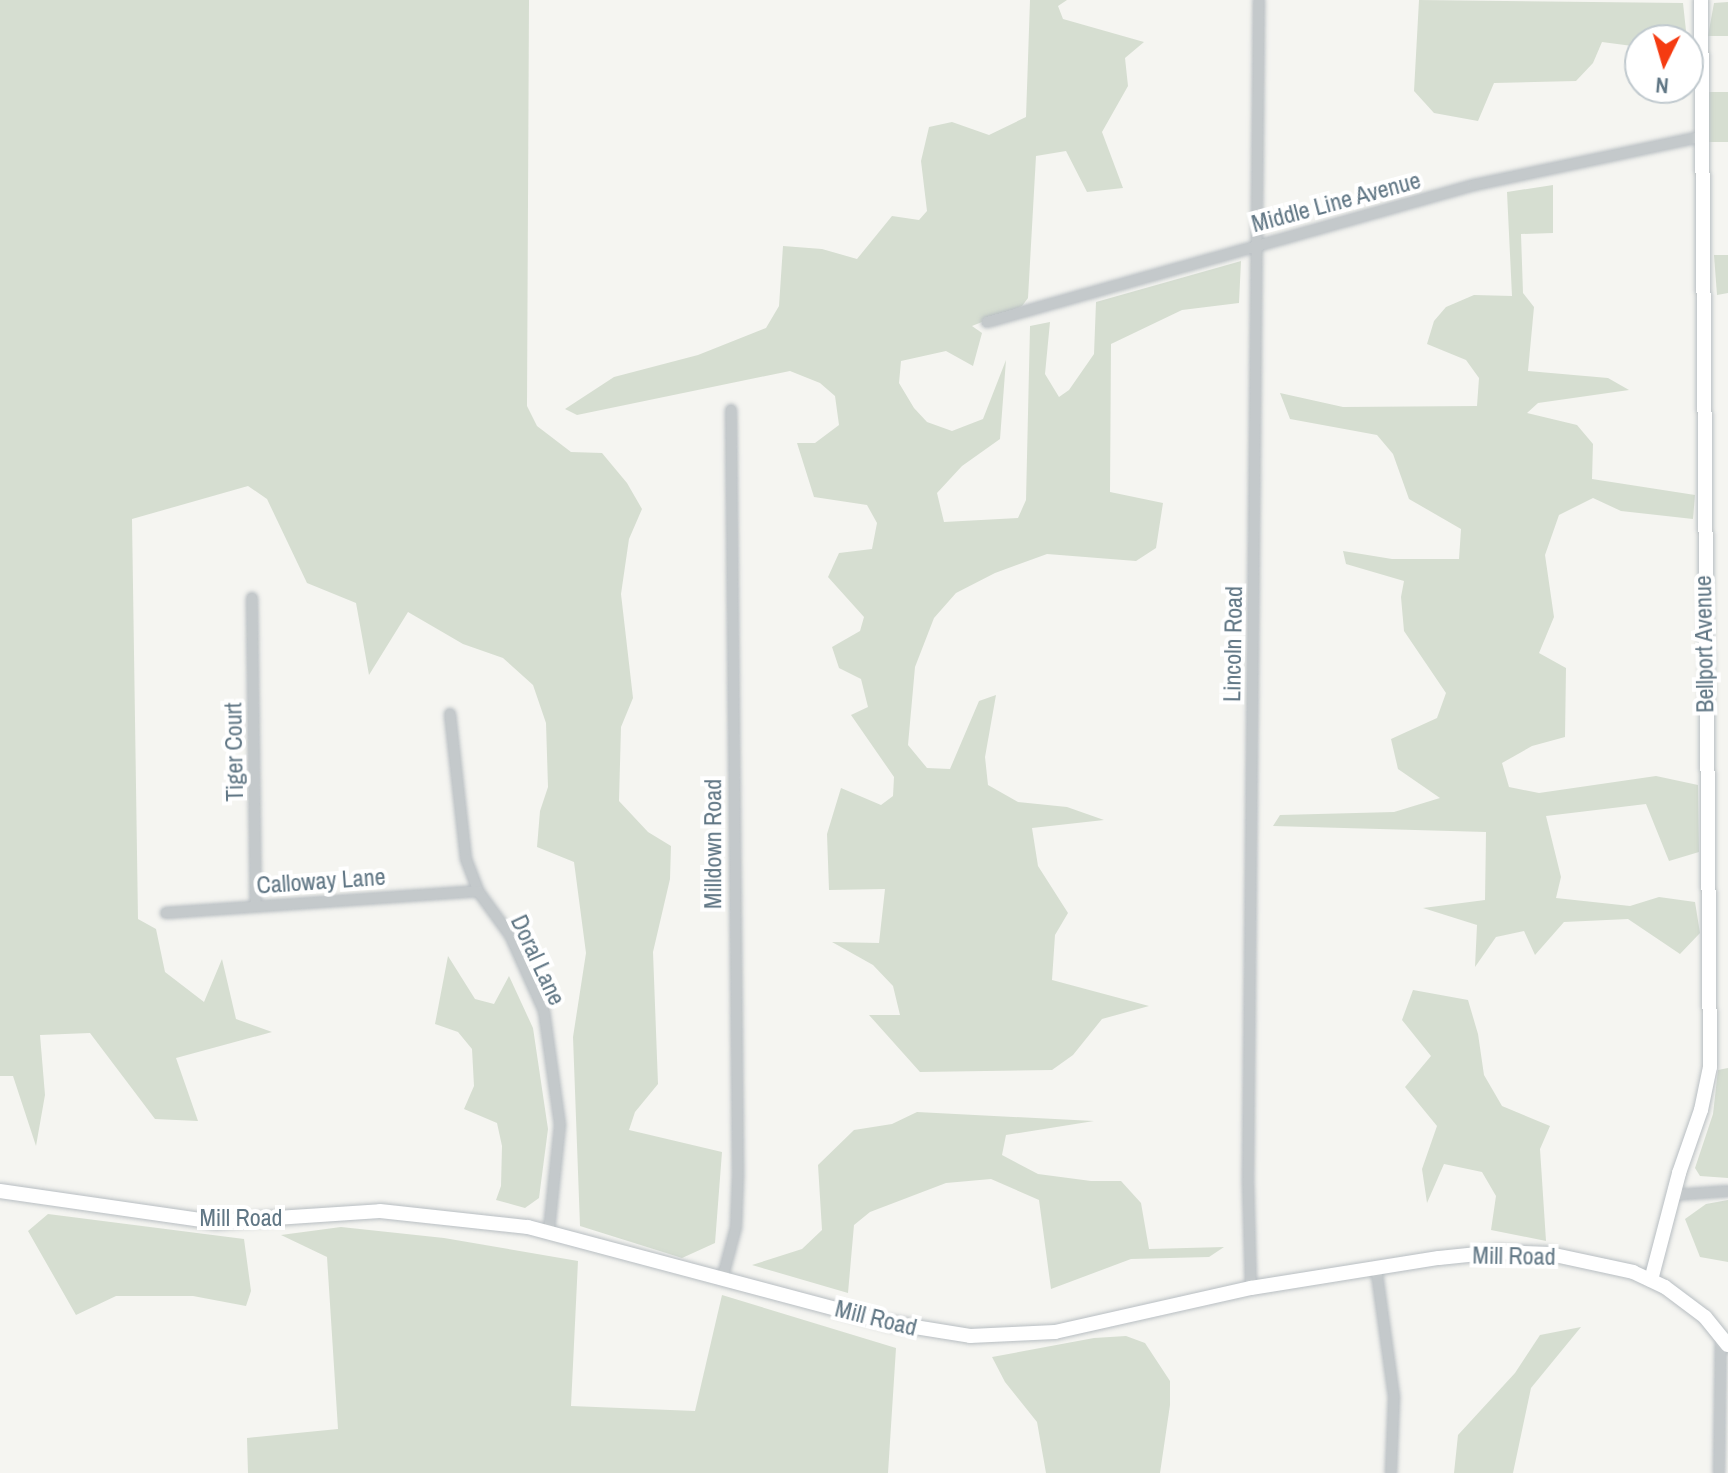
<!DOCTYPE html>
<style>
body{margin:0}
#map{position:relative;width:1728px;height:1473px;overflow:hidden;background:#f5f5f1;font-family:"Archivo Narrow",sans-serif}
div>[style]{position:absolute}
.green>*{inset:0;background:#d6ded1;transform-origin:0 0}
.roads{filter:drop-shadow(0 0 2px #b8bec2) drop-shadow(0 0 2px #b8bec2)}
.minor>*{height:10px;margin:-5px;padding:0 5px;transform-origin:5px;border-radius:5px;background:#c4c9cb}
.secondary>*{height:14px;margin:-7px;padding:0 7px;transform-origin:7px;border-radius:7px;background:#fff}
span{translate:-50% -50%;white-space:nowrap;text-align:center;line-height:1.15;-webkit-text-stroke:8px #fff;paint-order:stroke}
.street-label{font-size:24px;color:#617785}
.north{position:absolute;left:1624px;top:24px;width:80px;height:80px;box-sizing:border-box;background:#fff;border:2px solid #c0c9ce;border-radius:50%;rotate:185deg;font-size:22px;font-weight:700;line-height:32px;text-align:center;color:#617785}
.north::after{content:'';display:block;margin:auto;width:28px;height:36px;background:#f53b11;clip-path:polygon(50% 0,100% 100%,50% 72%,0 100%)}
</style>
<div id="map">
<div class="green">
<div style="clip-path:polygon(0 0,529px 0,527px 406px,537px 426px,571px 452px,602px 453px,627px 483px,642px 509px,629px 539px,621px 594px,633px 698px,621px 727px,619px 801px,648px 832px,671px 846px,670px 879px,653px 952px,658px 1084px,635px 1112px,629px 1130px,722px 1152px,715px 1243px,682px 1258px,580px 1226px,573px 1037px,586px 953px,574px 862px,537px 847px,540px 811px,548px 787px,546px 723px,533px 685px,503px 658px,463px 644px,408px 612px,369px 675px,356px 603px,307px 583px,267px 499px,248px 486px,132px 519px,138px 919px,156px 929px,165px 972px,204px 1002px,222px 959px,236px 1019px,272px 1032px,176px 1058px,198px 1121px,155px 1119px,90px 1033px,40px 1035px,45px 1095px,36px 1146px,13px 1076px,0 1076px)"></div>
<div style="clip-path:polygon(1030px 0,1067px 0,1058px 6px,1063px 19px,1144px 42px,1125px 58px,1128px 86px,1102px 132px,1123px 188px,1087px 192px,1066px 151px,1036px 156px,1028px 298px,1022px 306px,972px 326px,982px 333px,973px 366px,946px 351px,901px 361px,899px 383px,914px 408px,927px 422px,952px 431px,983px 419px,1006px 360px,1000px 439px,962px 466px,937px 493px,944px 522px,1018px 518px,1026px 500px,1030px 326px,1050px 322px,1045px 374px,1059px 397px,1069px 390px,1094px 354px,1096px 302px,1241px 261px,1239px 303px,1182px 310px,1111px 344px,1110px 492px,1163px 503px,1156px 548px,1136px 561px,1047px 554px,995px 573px,956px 593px,934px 618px,915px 667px,908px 745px,927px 768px,950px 769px,979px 701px,996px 695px,985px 757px,988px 785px,1018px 802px,1067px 807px,1104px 820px,1032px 828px,1038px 866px,1068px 913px,1055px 935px,1052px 980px,1149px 1006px,1102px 1019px,1073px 1055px,1052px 1070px,920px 1072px,869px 1015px,900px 1015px,893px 986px,873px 965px,832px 942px,879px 943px,885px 889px,829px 890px,827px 834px,841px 788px,881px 805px,893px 796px,894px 777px,851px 715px,868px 707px,861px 679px,839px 668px,832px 647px,860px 631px,864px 617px,828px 577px,839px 553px,872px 549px,877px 523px,867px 505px,814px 497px,797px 443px,815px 443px,839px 425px,835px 396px,820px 383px,790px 371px,577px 415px,565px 409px,614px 377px,698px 355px,766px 328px,779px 306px,783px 246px,822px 249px,857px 259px,892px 216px,919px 220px,927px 211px,921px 161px,929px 127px,952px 122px,989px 135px,1026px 117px)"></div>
<div style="clip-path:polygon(1419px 0,1683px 3px,1687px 40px,1640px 40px,1640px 47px,1602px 42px,1593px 63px,1576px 81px,1494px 83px,1478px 121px,1434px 113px,1414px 91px)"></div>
<div style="clip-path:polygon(1728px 2px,1728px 36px,1708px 36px,1714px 3px)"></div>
<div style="left:1728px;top:92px;width:50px;height:19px;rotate:90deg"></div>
<div style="clip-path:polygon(1553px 185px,1553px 233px,1521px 234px,1523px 293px,1534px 307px,1528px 371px,1608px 378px,1629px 390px,1538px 403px,1527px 413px,1577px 425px,1593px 444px,1592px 479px,1695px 495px,1693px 519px,1621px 511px,1593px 498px,1559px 515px,1545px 555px,1554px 617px,1539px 653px,1566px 668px,1565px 737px,1532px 746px,1502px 763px,1509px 787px,1539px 793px,1656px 776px,1698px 785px,1699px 852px,1669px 861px,1646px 804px,1546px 816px,1561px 877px,1556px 898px,1630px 906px,1659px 897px,1695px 902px,1700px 933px,1680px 954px,1628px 919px,1564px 922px,1535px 955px,1524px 931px,1496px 937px,1475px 967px,1477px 925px,1423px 908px,1485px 900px,1486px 832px,1273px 826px,1280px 815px,1394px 812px,1440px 798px,1398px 769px,1391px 739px,1437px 718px,1446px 693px,1404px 631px,1401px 597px,1404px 581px,1346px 564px,1343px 551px,1392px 559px,1459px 559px,1461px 529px,1409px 499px,1393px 454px,1377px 435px,1290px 419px,1280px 393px,1343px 407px,1477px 406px,1479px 378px,1466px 360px,1427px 344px,1434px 321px,1446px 307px,1474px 295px,1512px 296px,1507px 192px)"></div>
<div style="clip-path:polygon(1714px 255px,1728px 255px,1728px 293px,1717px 295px)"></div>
<div style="clip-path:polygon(448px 956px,475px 999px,494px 1004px,509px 976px,533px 1028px,548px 1129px,539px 1198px,525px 1208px,496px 1200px,501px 1186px,502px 1146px,497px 1123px,464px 1109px,474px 1086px,472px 1049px,458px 1032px,435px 1024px)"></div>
<div style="clip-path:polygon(1413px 990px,1468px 1000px,1478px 1034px,1484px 1075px,1502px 1106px,1550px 1126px,1540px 1149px,1546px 1241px,1491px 1230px,1496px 1196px,1482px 1172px,1444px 1164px,1427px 1203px,1422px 1169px,1437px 1126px,1405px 1087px,1431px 1056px,1402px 1020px)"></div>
<div style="clip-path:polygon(1728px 1068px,1728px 1178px,1700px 1176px,1695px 1168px,1713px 1114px,1718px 1070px)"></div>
<div style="clip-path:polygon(917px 1112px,1094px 1121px,1006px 1135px,1002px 1155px,1038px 1174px,1091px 1181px,1121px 1181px,1141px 1203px,1149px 1249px,1224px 1247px,1209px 1257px,1131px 1259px,1051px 1289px,1039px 1200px,991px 1179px,946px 1183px,870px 1212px,854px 1225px,848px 1293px,752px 1265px,802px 1249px,822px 1230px,818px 1165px,854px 1130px,892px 1124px)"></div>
<div style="clip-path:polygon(1728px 1200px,1728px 1262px,1700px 1257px,1685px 1219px,1706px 1204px)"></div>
<div style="clip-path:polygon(48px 1214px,244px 1239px,251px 1291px,246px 1306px,193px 1296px,116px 1296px,76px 1315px,28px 1231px)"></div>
<div style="clip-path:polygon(341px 1227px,444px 1238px,578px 1261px,571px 1406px,695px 1411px,722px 1295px,896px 1348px,888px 1473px,248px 1473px,247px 1438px,338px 1429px,327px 1257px,281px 1235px)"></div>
<div style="clip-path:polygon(1581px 1327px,1531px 1388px,1513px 1473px,1454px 1473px,1458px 1435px,1515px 1373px,1540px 1335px)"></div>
<div style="clip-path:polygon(1126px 1336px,1145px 1343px,1170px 1381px,1170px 1405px,1160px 1473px,1046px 1473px,1037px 1422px,1005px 1382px,992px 1357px,1094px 1338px)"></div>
</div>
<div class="roads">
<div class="minor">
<div style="left:987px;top:322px;width:506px;rotate:-15.71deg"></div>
<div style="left:1474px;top:185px;width:230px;rotate:-12deg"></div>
<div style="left:252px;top:598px;width:307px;rotate:89.3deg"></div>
<div style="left:450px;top:714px;width:146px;rotate:83.7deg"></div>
<div style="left:466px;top:859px;width:34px;rotate:69deg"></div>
<div style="left:478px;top:891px;width:54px;rotate:54deg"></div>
<div style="left:510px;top:935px;width:83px;rotate:65.9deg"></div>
<div style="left:544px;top:1011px;width:115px;rotate:82deg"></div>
<div style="left:560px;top:1125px;width:106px;rotate:96deg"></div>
<div style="left:166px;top:913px;width:313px;rotate:-4deg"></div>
<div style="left:1674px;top:1195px;width:54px;rotate:-4.2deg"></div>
<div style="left:1376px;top:1267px;width:131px;rotate:82.1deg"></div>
<div style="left:1394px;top:1397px;width:76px;rotate:92.3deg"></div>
<div style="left:723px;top:1276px;width:51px;rotate:-75.1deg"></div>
<div style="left:736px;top:1227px;width:53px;rotate:-87.8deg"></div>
<div style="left:738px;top:1174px;width:764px;rotate:-90.52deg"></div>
<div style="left:1251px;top:1288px;width:108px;rotate:-91.6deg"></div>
<div style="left:1248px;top:1180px;width:1180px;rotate:-89.47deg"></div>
<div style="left:1719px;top:1473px;width:136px;rotate:-89.2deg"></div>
</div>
<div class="secondary">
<div style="left:0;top:1191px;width:218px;rotate:8.2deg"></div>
<div style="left:216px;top:1222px;width:164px;rotate:-3.8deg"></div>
<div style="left:380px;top:1211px;width:149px;rotate:6.2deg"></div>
<div style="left:528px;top:1227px;width:375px;rotate:14.9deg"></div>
<div style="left:890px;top:1323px;width:81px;rotate:9.2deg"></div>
<div style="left:970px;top:1336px;width:85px;rotate:-2.7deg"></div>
<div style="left:1055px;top:1332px;width:201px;rotate:-12.7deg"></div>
<div style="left:1251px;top:1288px;width:190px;rotate:-9.1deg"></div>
<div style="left:1439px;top:1258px;width:58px;rotate:-5.9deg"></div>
<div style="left:1497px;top:1252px;width:53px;rotate:2.2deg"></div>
<div style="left:1550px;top:1254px;width:85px;rotate:12.2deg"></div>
<div style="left:1633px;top:1272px;width:35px;rotate:25deg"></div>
<div style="left:1665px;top:1287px;width:50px;rotate:36.9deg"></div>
<div style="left:1705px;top:1317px;width:36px;rotate:51deg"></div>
<div style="left:1651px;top:1280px;width:111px;rotate:-75.3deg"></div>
<div style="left:1679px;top:1173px;width:67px;rotate:-70.8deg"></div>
<div style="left:1701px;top:1110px;width:44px;rotate:-78.2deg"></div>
<div style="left:1710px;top:1067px;width:1067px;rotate:-90.48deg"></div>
</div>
</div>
<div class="street-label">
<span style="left:1336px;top:202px;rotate:-15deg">Middle Line Avenue</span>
<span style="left:1233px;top:644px;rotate:-89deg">Lincoln Road</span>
<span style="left:1704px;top:644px;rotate:-91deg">Bellport Avenue</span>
<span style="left:234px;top:752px;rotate:-91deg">Tiger Court</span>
<span style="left:713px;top:844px;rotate:-90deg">Milldown Road</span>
<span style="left:321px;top:881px;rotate:-4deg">Calloway Lane</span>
<span style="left:538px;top:960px;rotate:65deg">Doral Lane</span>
<span style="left:241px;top:1218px">Mill Road</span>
<span style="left:1514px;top:1256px;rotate:1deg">Mill Road</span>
<span style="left:876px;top:1318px;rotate:14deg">Mill Road</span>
</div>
<div class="north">N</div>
</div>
